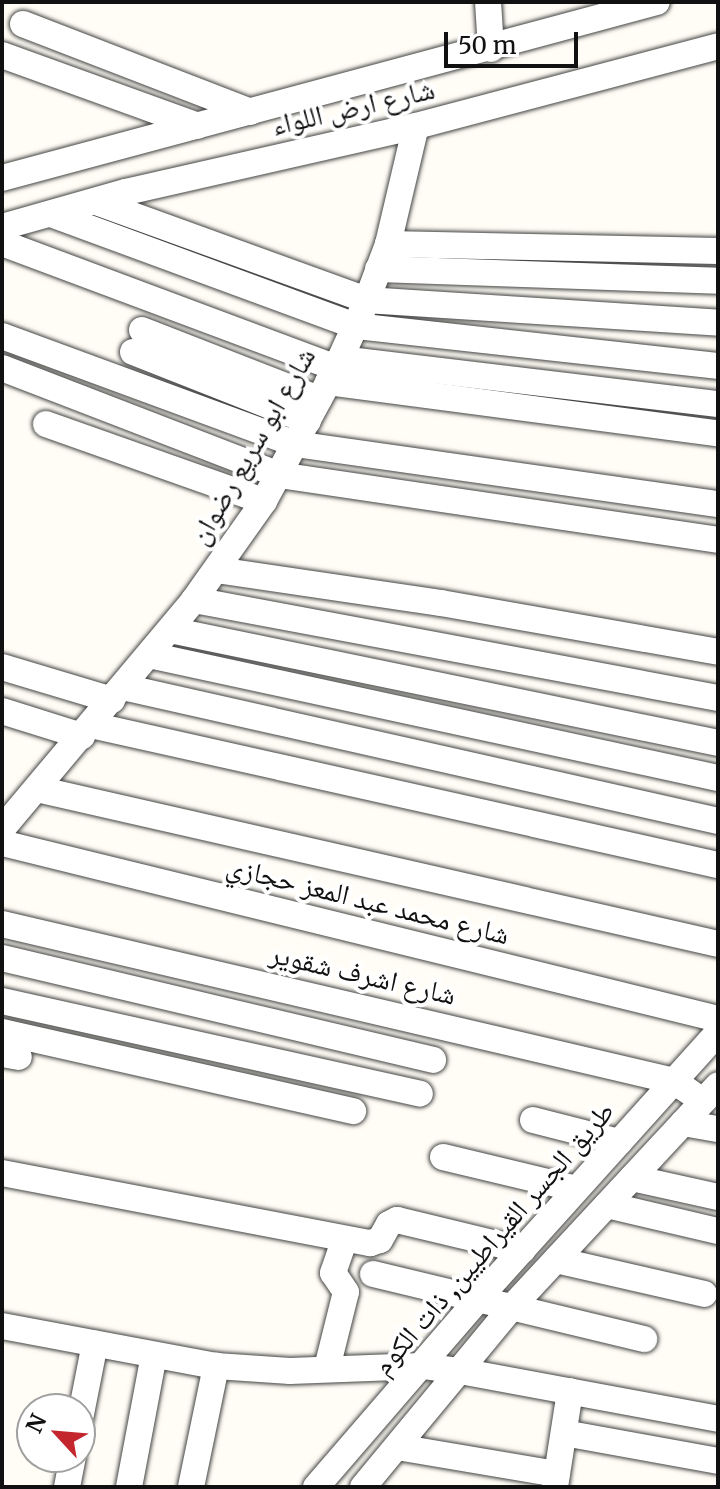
<!DOCTYPE html>
<meta charset="utf-8">
<style>
body{margin:0}
#map{position:relative;width:720px;height:1489px;overflow:hidden;background:#fffdf5;font-family:Merriweather,"Noto Naskh Arabic",serif}
div>[style]{position:absolute}
.roads{filter:drop-shadow(0 0 2px #444) drop-shadow(0 0 2px #444)}
.minor>*{height:26px;margin:-13px;padding:0 13px;transform-origin:13px;border-radius:13px;background:#fff}
span{translate:-50% -50%;white-space:nowrap;text-align:center;line-height:1.15;-webkit-text-stroke:8px #fff;paint-order:stroke}
.street-label{font-size:28px;color:#111}
.frame{position:absolute;inset:0;border:4px solid #111;pointer-events:none}
.north{position:absolute;left:16px;top:1393px;width:80px;height:80px;box-sizing:border-box;background:#fff;border:2px solid #a0a0a0;border-radius:50%;rotate:296deg;font-size:22px;font-weight:700;line-height:32px;text-align:center;color:#111}
.north::after{content:'';display:block;margin:auto;width:28px;height:36px;background:#c4262e;clip-path:polygon(50% 0,100% 100%,50% 72%,0 100%)}
.scale{position:absolute;left:444px;top:32px;width:134px;height:36px;box-sizing:border-box;border:4px solid #111;border-top:0;padding-left:10px;font-size:24px;line-height:28px;white-space:nowrap;color:#111;-webkit-text-stroke:6px #fff;paint-order:stroke}
</style>
<div id="map">
<div class="roads">
<div class="minor">
<div style="left:488px;top:2px;width:47px;rotate:86.3deg"></div>
<div style="left:23px;top:24px;width:244px;rotate:21.1deg"></div>
<div style="left:2px;top:55px;width:208px;rotate:19.9deg"></div>
<div style="left:2px;top:178px;width:678px;rotate:-15.04deg"></div>
<div style="left:96px;top:202px;width:288px;rotate:19.9deg"></div>
<div style="left:367px;top:300px;width:352px;rotate:3.7deg"></div>
<div style="left:51px;top:214px;width:325px;rotate:20.2deg"></div>
<div style="left:356px;top:326px;width:364px;rotate:6.3deg"></div>
<div style="left:2px;top:227px;width:129px;rotate:-15.8deg"></div>
<div style="left:126px;top:192px;width:297px;rotate:-12.8deg"></div>
<div style="left:416px;top:126px;width:312px;rotate:-14.8deg"></div>
<div style="left:2px;top:243px;width:357px;rotate:20.5deg"></div>
<div style="left:388px;top:244px;width:330px;rotate:1.2deg"></div>
<div style="left:378px;top:269px;width:340px;rotate:2deg"></div>
<div style="left:142px;top:330px;width:190px;rotate:21.3deg"></div>
<div style="left:2px;top:336px;width:312px;rotate:20.2deg"></div>
<div style="left:295px;top:444px;width:427px;rotate:8.1deg"></div>
<div style="left:133px;top:352px;width:188px;rotate:21.5deg"></div>
<div style="left:340px;top:359px;width:381px;rotate:6.8deg"></div>
<div style="left:2px;top:368px;width:297px;rotate:21.1deg"></div>
<div style="left:279px;top:475px;width:444px;rotate:8.4deg"></div>
<div style="left:328px;top:382px;width:393px;rotate:7.5deg"></div>
<div style="left:46px;top:424px;width:231px;rotate:19.5deg"></div>
<div style="left:217px;top:570px;width:226px;rotate:8.4deg"></div>
<div style="left:441px;top:603px;width:281px;rotate:10deg"></div>
<div style="left:194px;top:600px;width:533px;rotate:10.59deg"></div>
<div style="left:170px;top:630px;width:560px;rotate:11.65deg"></div>
<div style="left:149px;top:655px;width:582px;rotate:12.2deg"></div>
<div style="left:2px;top:667px;width:115px;rotate:16.7deg"></div>
<div style="left:123px;top:687px;width:610px;rotate:12.69deg"></div>
<div style="left:2px;top:711px;width:84px;rotate:17.4deg"></div>
<div style="left:91px;top:725px;width:642px;rotate:12.59deg"></div>
<div style="left:37px;top:789px;width:698px;rotate:12.82deg"></div>
<div style="left:2px;top:829px;width:299px;rotate:-50deg"></div>
<div style="left:194px;top:600px;width:121px;rotate:-54.7deg"></div>
<div style="left:264px;top:501px;width:151px;rotate:-61.6deg"></div>
<div style="left:336px;top:368px;width:75px;rotate:-65.5deg"></div>
<div style="left:367px;top:300px;width:60px;rotate:-69.4deg"></div>
<div style="left:388px;top:244px;width:121px;rotate:-76.7deg"></div>
<div style="left:2px;top:843px;width:737px;rotate:13.81deg"></div>
<div style="left:2px;top:924px;width:690px;rotate:13.15deg"></div>
<div style="left:674px;top:1081px;width:35px;rotate:35deg"></div>
<div style="left:2px;top:958px;width:443px;rotate:13.3deg"></div>
<div style="left:2px;top:1001px;width:428px;rotate:12.5deg"></div>
<div style="left:2px;top:1032px;width:360px;rotate:12.7deg"></div>
<div style="left:2px;top:1054px;width:17px;rotate:10deg"></div>
<div style="left:533px;top:1120px;width:89px;rotate:14.3deg"></div>
<div style="left:683px;top:1123px;width:36px;rotate:10deg"></div>
<div style="left:443px;top:1157px;width:137px;rotate:13.5deg"></div>
<div style="left:2px;top:1173px;width:375px;rotate:10.8deg"></div>
<div style="left:370px;top:1243px;width:10px;rotate:-17deg"></div>
<div style="left:380px;top:1240px;width:18px;rotate:-61deg"></div>
<div style="left:389px;top:1224px;width:9px;rotate:-27deg"></div>
<div style="left:397px;top:1220px;width:129px;rotate:13.5deg"></div>
<div style="left:632px;top:1178px;width:88px;rotate:12.5deg"></div>
<div style="left:607px;top:1205px;width:114px;rotate:13.2deg"></div>
<div style="left:556px;top:1260px;width:152px;rotate:12.9deg"></div>
<div style="left:373px;top:1274px;width:279px;rotate:13.5deg"></div>
<div style="left:2px;top:1326px;width:218px;rotate:10.6deg"></div>
<div style="left:216px;top:1366px;width:74px;rotate:3.9deg"></div>
<div style="left:290px;top:1371px;width:133px;rotate:-2.2deg"></div>
<div style="left:423px;top:1366px;width:37px;rotate:8deg"></div>
<div style="left:460px;top:1371px;width:262px;rotate:10.5deg"></div>
<div style="left:327px;top:1368px;width:78px;rotate:-76deg"></div>
<div style="left:346px;top:1292px;width:23px;rotate:-124deg"></div>
<div style="left:333px;top:1273px;width:36px;rotate:-71deg"></div>
<div style="left:80px;top:1419px;width:77px;rotate:-78.8deg"></div>
<div style="left:564px;top:1433px;width:157px;rotate:10.3deg"></div>
<div style="left:397px;top:1447px;width:162px;rotate:9.6deg"></div>
<div style="left:67px;top:1487px;width:31px;rotate:-79deg"></div>
<div style="left:129px;top:1487px;width:134px;rotate:-79.3deg"></div>
<div style="left:191px;top:1487px;width:124px;rotate:-78.3deg"></div>
<div style="left:316px;top:1487px;width:248px;rotate:-49.2deg"></div>
<div style="left:478px;top:1299px;width:359px;rotate:-48deg"></div>
<div style="left:363px;top:1487px;width:232px;rotate:-50.4deg"></div>
<div style="left:511px;top:1308px;width:304px;rotate:-47.1deg"></div>
<div style="left:555px;top:1487px;width:97px;rotate:-81.1deg"></div>
</div>
</div>
<div class="street-label">
<span style="left:353px;top:107px;rotate:-13deg">شارع ارض اللواء</span>
<span style="left:252px;top:446px;rotate:-60deg">شارع ابو سريع رضوان</span>
<span style="left:368px;top:900px;rotate:14deg">شارع محمد عبد المعز حجازي</span>
<span style="left:363px;top:974px;rotate:13deg">شارع اشرف شقوير</span>
<span style="left:493px;top:1238px;rotate:-49deg">طريق الجسر القيراطيين, ذات الكوم</span>
</div>
<div class="frame"></div>
<div class="north">N</div>
<div class="scale">50 m</div>
</div>
